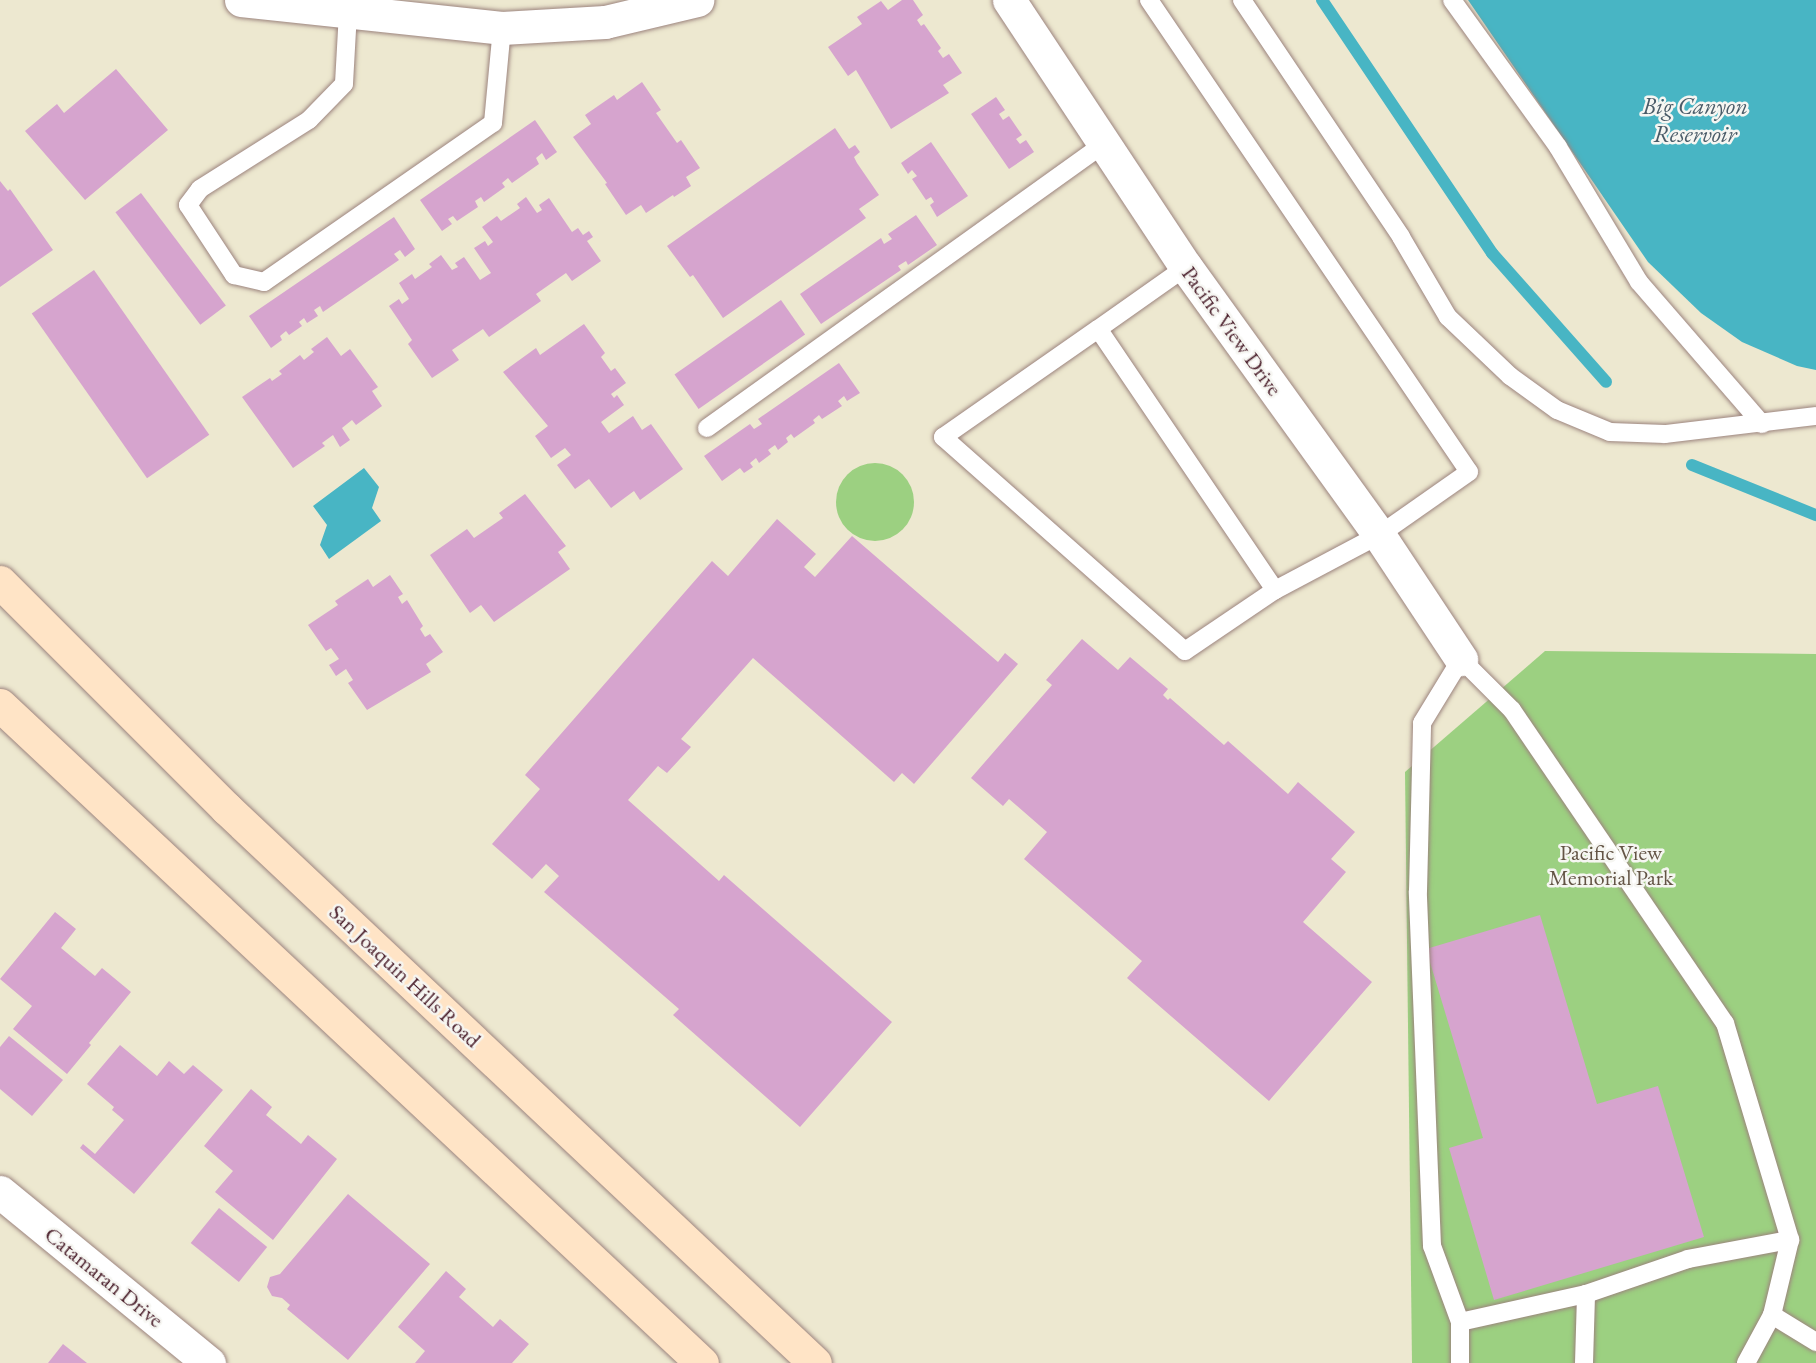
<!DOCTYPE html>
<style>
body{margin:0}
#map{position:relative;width:1816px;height:1363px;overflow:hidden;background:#ede8d0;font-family:"EB Garamond",serif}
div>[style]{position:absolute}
.green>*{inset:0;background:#9cd081}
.round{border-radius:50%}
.water>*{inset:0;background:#48b5c4}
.stream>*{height:12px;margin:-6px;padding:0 6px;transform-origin:6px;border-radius:6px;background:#48b5c4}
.building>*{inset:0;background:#d6a4ce;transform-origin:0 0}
.roads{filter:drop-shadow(0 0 2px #9c847e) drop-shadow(0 0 2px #9c847e)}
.lane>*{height:18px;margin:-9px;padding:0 9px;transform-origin:9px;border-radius:9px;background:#fff}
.street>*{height:33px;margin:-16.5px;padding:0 16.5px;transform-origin:16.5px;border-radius:16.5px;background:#fff}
.secondary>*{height:33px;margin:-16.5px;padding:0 16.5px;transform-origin:16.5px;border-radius:16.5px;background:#ffe4c6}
span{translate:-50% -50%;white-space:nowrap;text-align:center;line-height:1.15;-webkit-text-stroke:5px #f6f6f2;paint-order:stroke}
.street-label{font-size:22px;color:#4a1f2b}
.park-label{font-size:22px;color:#635445}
.water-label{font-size:24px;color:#495b68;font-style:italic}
</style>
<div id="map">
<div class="green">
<div class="round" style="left:836px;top:463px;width:78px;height:78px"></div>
<div style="clip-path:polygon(1545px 651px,1816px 654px,1816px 1363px,1412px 1363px,1405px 772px)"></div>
</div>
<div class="water">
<div style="clip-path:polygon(1468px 0,1816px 0,1816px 370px,1797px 366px,1742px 342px,1701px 313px,1648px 262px)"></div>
<div style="clip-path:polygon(364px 468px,379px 487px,372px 508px,381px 521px,329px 559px,320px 545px,327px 525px,313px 506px)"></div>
</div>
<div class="stream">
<div style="left:1322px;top:0;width:305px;rotate:56.1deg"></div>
<div style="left:1492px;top:253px;width:172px;rotate:48.5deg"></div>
<div style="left:1692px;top:465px;width:134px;rotate:22deg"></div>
</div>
<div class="building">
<div style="clip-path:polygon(902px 0,913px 0,923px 15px,917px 20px,921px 26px,924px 24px,941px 48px,938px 51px,943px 58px,949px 54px,962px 73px,943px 85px,949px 93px,891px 129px,856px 70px,848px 76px,828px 47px,862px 24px,857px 17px,881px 1px,888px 10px)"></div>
<div style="clip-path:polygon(116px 69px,168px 130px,85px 200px,25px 131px,57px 104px,64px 113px)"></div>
<div style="clip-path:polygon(642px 82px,661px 110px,656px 113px,677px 143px,681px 140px,700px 168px,686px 177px,691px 186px,674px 197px,673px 195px,646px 213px,641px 205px,626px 215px,605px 184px,607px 183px,573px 137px,591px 124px,585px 115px,614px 95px,617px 100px)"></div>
<div style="clip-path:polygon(996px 97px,1005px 110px,999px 114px,1003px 120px,1009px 116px,1022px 135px,1016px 139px,1020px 144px,1026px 140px,1034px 152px,1009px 169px,971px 114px)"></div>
<div style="clip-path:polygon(535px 120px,557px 152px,546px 160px,542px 153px,536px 158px,539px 164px,512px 183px,508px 178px,502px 183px,505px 187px,484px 202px,481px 197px,475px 201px,478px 207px,457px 221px,453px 216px,448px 219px,452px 224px,442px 231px,420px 200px)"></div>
<div style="clip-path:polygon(835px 128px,849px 149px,855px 145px,860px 152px,854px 157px,857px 163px,879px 195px,859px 209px,866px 218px,723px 318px,693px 275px,690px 277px,667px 246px)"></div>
<div style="clip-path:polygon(931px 142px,968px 196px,937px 217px,930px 205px,934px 202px,931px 197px,926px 200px,912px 179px,917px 176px,912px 170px,908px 174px,901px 163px)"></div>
<div style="clip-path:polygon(0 181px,8px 191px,10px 189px,53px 250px,0 287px)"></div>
<div style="left:141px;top:193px;width:141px;height:32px;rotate:53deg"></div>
<div style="clip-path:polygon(526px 197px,537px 213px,542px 210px,539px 205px,549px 198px,572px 232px,578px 228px,583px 235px,589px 231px,593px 237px,587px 241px,601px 261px,572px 281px,566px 273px,536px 294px,541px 301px,489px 337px,483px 329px,452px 350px,459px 360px,432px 378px,408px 344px,412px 340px,389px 306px,399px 299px,402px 304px,409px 299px,399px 283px,412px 274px,415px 279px,432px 267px,429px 264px,441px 255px,452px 270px,458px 267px,455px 263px,464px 257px,480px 280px,491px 273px,474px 248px,485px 241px,488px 246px,493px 242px,482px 227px,497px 216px,501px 221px,520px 208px,517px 204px)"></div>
<div style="clip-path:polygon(916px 215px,937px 245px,908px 265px,906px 261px,898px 266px,901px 270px,821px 324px,800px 294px,881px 238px,884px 244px,892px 239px,888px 234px)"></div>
<div style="clip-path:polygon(394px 217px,415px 249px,405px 257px,400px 250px,394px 254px,399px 260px,323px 312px,320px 306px,314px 310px,318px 316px,307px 323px,304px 318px,299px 322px,302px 326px,289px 335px,286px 331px,280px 336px,282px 340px,271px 348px,249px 316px)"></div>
<div style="left:94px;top:270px;width:201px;height:76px;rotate:55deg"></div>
<div style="left:781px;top:300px;width:42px;height:130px;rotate:55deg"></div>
<div style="clip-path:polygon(584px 324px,605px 353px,601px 357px,611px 371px,615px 368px,626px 383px,611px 394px,614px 398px,617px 395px,624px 405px,601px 422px,609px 433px,633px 416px,642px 430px,651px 424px,683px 469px,640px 500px,634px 491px,611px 508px,589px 479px,575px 489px,557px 465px,571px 455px,565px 448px,551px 458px,535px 436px,548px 426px,503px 372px,536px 348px,540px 355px)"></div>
<div style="clip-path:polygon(327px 337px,341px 356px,350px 349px,378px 387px,372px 391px,382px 406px,356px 425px,352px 420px,342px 428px,350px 440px,340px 447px,333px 435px,322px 443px,325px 446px,293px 468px,242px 397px,270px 378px,272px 381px,282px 374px,279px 371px,300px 355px,304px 360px,314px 352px,311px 349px)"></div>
<div style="clip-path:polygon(839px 363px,860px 393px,847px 401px,844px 396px,838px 401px,842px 406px,822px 419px,819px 415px,813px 420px,815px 423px,794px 438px,791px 434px,786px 438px,788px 442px,778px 450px,775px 445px,768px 450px,771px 454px,759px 463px,756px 458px,750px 463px,753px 467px,744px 473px,740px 468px,722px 481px,704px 456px,750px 424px,754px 429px,762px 424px,758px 419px)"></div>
<div style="clip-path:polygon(525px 494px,566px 546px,558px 552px,570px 569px,494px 622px,481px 605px,470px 613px,430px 555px,467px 529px,474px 538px,503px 518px,499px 513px)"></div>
<div style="clip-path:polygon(777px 519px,816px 554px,804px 567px,815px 577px,852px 536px,998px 662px,1005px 653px,1018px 664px,914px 784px,902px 773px,894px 782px,753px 658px,681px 739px,691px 747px,667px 773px,658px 766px,628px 800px,719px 881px,724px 875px,892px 1022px,800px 1127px,673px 1015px,679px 1009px,544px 892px,559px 876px,546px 864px,532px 879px,492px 844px,540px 789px,525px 775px,712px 561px,728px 576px)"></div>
<div style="clip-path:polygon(390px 575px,403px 594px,398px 597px,402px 604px,407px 600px,423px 626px,420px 629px,425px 637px,430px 634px,443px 652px,426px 664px,431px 672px,367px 710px,348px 683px,353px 680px,346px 669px,336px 676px,329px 665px,339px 659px,331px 648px,326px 651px,308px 625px,338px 605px,335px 601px,368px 579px,373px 587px)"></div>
<div style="clip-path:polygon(1082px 639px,1118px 670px,1130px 657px,1168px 689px,1163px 695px,1168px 700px,1170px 698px,1224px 745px,1228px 741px,1288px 794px,1298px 782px,1355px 832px,1331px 859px,1346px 872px,1303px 922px,1372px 982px,1269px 1101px,1127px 978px,1142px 961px,1024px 859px,1047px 832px,1009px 799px,1003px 806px,971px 778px,1052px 685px,1046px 680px)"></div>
<div style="clip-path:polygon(55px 912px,76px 929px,61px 948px,95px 976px,102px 968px,131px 992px,89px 1043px,91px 1045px,67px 1074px,13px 1029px,32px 1006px,0 979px)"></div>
<div style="clip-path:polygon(1540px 915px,1597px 1104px,1658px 1086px,1704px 1237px,1494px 1300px,1449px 1148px,1483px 1138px,1426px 949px)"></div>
<div style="clip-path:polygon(9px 1036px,63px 1080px,32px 1116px,0 1089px,0 1047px)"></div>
<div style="clip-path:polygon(120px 1045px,157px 1076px,169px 1061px,184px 1074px,193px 1065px,223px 1090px,134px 1194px,80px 1148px,83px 1144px,95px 1154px,124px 1120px,112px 1110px,114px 1107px,87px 1084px)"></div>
<div style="clip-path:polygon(251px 1089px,272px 1107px,266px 1115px,301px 1144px,308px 1135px,337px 1159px,273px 1240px,215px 1192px,233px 1171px,204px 1146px)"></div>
<div style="clip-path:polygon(348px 1194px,430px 1264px,348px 1360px,287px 1309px,290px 1305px,282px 1298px,272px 1296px,267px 1287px,270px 1277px,280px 1274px)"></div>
<div style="left:219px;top:1208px;width:62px;height:45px;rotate:39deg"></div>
<div style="clip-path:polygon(446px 1271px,466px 1289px,459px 1297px,493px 1327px,500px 1319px,529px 1344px,512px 1363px,415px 1363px,425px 1351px,398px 1327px)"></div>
<div style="clip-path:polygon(63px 1344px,87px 1363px,48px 1363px)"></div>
</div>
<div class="roads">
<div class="lane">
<div style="left:1149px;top:0;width:570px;rotate:55.86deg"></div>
<div style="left:1469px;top:472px;width:110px;rotate:145deg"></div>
<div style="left:1379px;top:535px;width:118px;rotate:152.1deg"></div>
<div style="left:1275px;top:590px;width:315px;rotate:-124.1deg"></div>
<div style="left:1098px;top:329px;width:108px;rotate:-35.2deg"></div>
<div style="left:1242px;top:0;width:285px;rotate:56.1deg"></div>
<div style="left:1401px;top:237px;width:93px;rotate:59.6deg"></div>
<div style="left:1448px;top:317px;width:86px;rotate:43.6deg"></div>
<div style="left:1510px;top:376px;width:58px;rotate:35.9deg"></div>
<div style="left:1557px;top:410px;width:57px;rotate:22.5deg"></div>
<div style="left:1610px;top:432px;width:55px;rotate:2.1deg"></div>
<div style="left:1665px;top:434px;width:152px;rotate:-6.8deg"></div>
<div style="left:1452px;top:0;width:181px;rotate:54.2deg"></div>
<div style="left:1558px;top:147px;width:157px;rotate:59deg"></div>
<div style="left:1639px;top:282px;width:188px;rotate:49.1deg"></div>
<div style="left:348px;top:12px;width:72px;rotate:93.2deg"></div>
<div style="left:344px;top:84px;width:50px;rotate:134.2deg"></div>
<div style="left:309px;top:120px;width:129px;rotate:147.7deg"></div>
<div style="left:200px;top:189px;width:20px;rotate:127deg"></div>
<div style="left:188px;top:205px;width:84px;rotate:56.7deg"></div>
<div style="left:234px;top:275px;width:31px;rotate:13deg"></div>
<div style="left:264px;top:282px;width:279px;rotate:-34.8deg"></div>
<div style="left:493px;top:123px;width:95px;rotate:-84.6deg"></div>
<div style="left:1098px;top:329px;width:189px;rotate:145.1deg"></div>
<div style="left:943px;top:437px;width:323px;rotate:41.5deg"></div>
<div style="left:1185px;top:651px;width:109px;rotate:-34.1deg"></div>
<div style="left:707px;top:428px;width:487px;rotate:-35.6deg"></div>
<div style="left:1772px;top:1315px;width:52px;rotate:31.5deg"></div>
<div style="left:1460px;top:1322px;width:129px;rotate:-12.5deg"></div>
<div style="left:1586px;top:1294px;width:108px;rotate:-18.9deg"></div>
<div style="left:1688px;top:1259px;width:104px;rotate:-10.6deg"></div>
<div style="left:1460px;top:1363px;width:41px;rotate:-90deg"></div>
<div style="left:1460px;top:1322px;width:81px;rotate:-110.2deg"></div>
<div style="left:1432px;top:1246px;width:355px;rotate:-92.3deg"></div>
<div style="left:1418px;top:891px;width:168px;rotate:-88.6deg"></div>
<div style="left:1422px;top:723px;width:75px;rotate:-58.6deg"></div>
<div style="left:1461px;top:659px;width:72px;rotate:45deg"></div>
<div style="left:1512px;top:710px;width:379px;rotate:55.8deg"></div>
<div style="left:1725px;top:1023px;width:227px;rotate:73.3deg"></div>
<div style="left:1790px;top:1240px;width:77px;rotate:103.5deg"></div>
<div style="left:1772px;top:1315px;width:55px;rotate:118.4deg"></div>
<div style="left:1584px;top:1363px;width:69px;rotate:-88.3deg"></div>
</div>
<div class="street">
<div style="left:241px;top:0;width:262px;rotate:6.1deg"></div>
<div style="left:502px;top:28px;width:103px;rotate:-3.3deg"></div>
<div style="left:605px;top:22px;width:95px;rotate:-13.4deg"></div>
<div style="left:1009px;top:0;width:320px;rotate:56.5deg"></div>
<div style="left:1186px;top:267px;width:330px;rotate:54.2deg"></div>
<div style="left:1379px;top:535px;width:149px;rotate:56.5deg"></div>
<div style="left:0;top:1192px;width:270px;rotate:39.3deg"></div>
</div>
<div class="secondary">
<div style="left:0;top:582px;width:320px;rotate:45deg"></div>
<div style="left:226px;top:808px;width:809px;rotate:43.3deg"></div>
<div style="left:0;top:705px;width:962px;rotate:43.15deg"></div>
</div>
</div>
<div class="street-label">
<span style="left:1232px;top:331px;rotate:54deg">Pacific View Drive</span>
<span style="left:405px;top:976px;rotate:43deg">San Joaquin Hills Road</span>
<span style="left:104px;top:1277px;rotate:39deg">Catamaran Drive</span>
</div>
<div class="park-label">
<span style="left:1611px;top:865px">Pacific View<br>Memorial Park</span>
</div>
<div class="water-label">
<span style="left:1695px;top:120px">Big Canyon<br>Reservoir</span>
</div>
</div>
